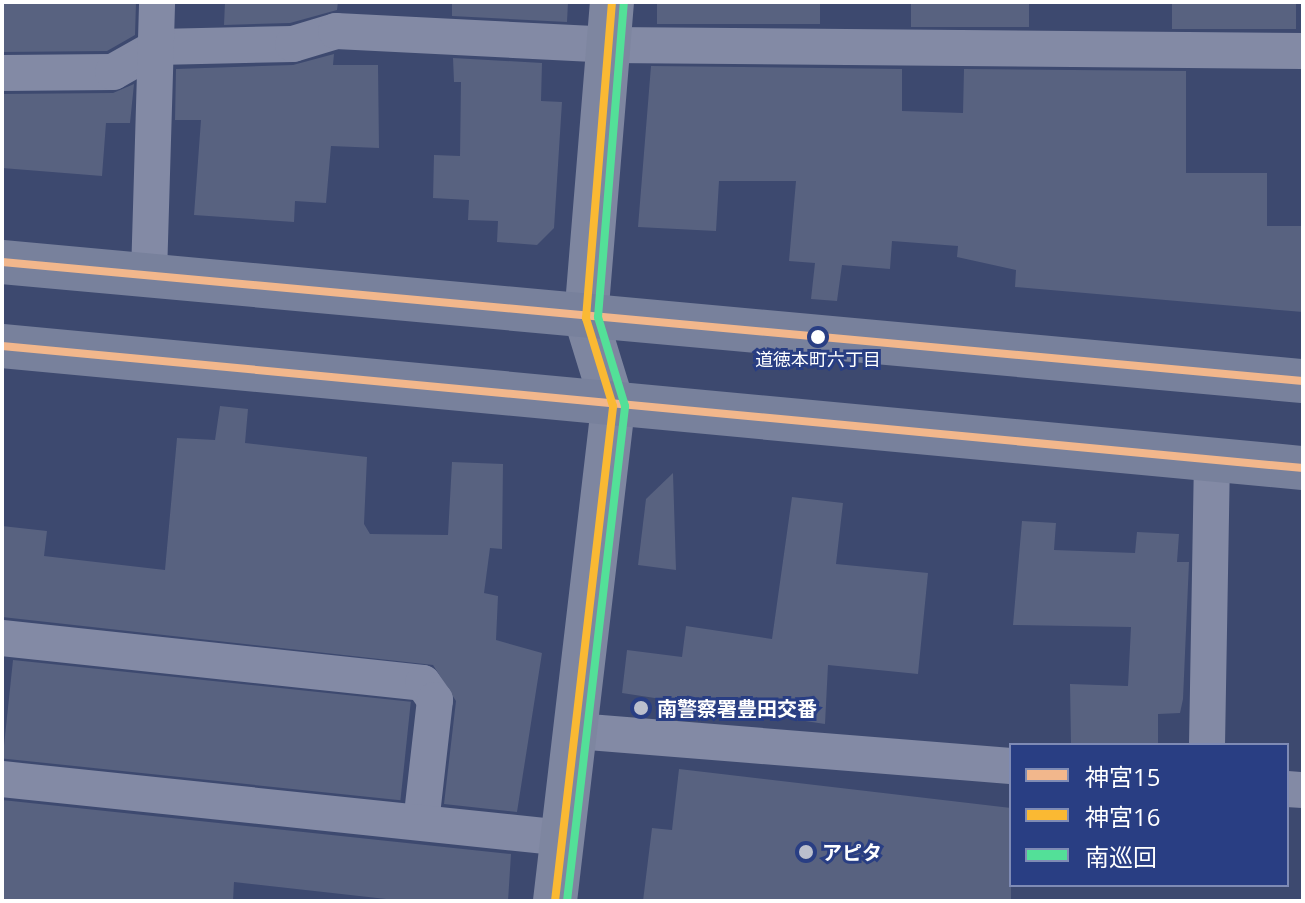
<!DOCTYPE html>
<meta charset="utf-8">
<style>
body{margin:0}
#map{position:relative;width:1305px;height:903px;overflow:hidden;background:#3d496f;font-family:"Open Sans","Noto Sans JP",sans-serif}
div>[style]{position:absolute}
.building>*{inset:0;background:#586280;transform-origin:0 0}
.street>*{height:36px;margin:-18px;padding:0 18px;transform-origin:18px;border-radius:18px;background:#838aa5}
.secondary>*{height:44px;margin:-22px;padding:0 22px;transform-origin:22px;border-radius:22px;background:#7e86a0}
.highway>*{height:44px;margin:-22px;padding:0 22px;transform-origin:22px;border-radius:22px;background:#78819c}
.bus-1>*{height:8px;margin:-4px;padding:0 4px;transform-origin:4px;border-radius:4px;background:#f2b78c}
.bus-2>*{height:8px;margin:-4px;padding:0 4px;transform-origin:4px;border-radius:4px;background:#fab933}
.bus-3>*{height:8px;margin:-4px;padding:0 4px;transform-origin:4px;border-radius:4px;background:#53e098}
.dots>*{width:22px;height:22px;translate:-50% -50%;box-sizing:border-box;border:4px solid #293e83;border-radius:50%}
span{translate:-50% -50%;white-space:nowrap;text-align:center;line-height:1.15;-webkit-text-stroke:6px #293e83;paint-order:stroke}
.bus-label{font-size:18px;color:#fff}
.poi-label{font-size:20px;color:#fff;font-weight:700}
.left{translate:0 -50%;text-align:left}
.frame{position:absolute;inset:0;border:4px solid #fff;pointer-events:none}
.legend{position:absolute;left:1009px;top:743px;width:280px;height:144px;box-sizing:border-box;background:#293e83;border:2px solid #7f8bb5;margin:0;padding:10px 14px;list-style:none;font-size:24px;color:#fff}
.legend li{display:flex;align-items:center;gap:16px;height:40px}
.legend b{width:40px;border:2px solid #7f8bb5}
</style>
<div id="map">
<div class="building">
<div style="clip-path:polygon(2px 2px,136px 2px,135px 35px,107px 51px,2px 52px)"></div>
<div style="clip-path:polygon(225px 2px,338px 2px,337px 10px,290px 23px,224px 25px)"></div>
<div style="clip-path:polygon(452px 2px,568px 2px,567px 22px,452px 16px)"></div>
<div style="left:657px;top:2px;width:163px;height:22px"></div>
<div style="left:911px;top:2px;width:118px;height:25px"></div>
<div style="left:1172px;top:2px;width:124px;height:27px"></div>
<div style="clip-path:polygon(334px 54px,333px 65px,378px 65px,379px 148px,331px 146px,326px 203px,295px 201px,294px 222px,194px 215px,201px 120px,175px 120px,176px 69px,293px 65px)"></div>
<div style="clip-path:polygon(453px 58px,542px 63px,541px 101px,562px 102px,554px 228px,537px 245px,497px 242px,498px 221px,468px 220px,469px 200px,433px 198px,434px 155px,460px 156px,461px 82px,454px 82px)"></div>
<div style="clip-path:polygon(651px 66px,902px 69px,902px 111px,963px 113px,964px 69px,1186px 71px,1186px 173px,1267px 173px,1267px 226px,1303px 226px,1303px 312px,1015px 287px,1016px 270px,957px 257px,958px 246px,892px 241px,890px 269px,842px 265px,837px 301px,811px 299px,815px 263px,789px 261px,796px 181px,719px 181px,716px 231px,638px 227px)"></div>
<div style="clip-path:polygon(134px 84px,130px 123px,106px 123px,102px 176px,2px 168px,2px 94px,113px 93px)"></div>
<div style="clip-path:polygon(220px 406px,248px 409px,245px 443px,367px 457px,364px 524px,370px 534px,448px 535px,452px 462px,503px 464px,502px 549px,490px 548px,484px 593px,498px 596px,496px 640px,542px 653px,517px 812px,444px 804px,456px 701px,433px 665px,2px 617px,2px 526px,47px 531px,44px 556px,165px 570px,177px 438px,215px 440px)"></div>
<div style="clip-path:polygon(673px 473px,676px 570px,638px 565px,646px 499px)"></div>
<div style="clip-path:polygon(792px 497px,843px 503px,836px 564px,928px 573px,918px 674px,828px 665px,825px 724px,622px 693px,627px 650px,682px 657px,686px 626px,772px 639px)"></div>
<div style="clip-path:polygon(1022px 521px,1056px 523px,1054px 550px,1135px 553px,1137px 532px,1179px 534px,1177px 562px,1189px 562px,1183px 699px,1180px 713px,1158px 714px,1158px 745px,1071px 745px,1070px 684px,1128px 686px,1131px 627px,1013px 625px)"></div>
<div style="left:13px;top:660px;width:400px;height:99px;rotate:6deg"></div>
<div style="clip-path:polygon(679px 769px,1011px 808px,1011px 901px,643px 901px,652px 828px,672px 830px)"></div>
<div style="clip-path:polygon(2px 800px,511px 854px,508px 901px,404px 901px,234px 882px,233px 901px,2px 901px)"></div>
</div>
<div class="street">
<div style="left:2px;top:73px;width:111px;rotate:-0.5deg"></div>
<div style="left:113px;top:72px;width:51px;rotate:-29.6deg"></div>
<div style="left:157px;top:47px;width:136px;rotate:-1.3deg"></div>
<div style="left:293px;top:44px;width:45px;rotate:-16.8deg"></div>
<div style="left:336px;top:31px;width:273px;rotate:2.9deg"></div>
<div style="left:609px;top:45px;width:694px;rotate:0.5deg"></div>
<div style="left:149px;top:275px;width:273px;rotate:-88.3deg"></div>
<div style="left:2px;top:638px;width:423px;rotate:6.1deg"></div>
<div style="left:423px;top:683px;width:21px;rotate:55deg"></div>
<div style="left:435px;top:700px;width:123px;rotate:96.5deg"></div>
<div style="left:576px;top:731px;width:436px;rotate:4.6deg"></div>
<div style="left:1207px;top:745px;width:285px;rotate:-89deg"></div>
<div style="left:2px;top:779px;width:564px;rotate:6deg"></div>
<div style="left:1287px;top:789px;width:16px;rotate:4deg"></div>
</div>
<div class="secondary">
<div style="left:555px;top:901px;width:498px;rotate:-83.3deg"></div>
<div style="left:613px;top:406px;width:92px;rotate:-107.1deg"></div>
<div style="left:586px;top:318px;width:317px;rotate:-85.3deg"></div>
</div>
<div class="highway">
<div style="left:2px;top:262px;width:1306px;rotate:5.23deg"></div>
<div style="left:2px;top:346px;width:1307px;rotate:5.36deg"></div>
</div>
<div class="bus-1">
<div style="left:2px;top:262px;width:1306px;rotate:5.23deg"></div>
<div style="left:2px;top:346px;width:1307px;rotate:5.36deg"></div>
</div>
<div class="bus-2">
<div style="left:555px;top:901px;width:498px;rotate:-83.3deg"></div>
<div style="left:613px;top:406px;width:92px;rotate:-107.1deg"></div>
<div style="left:586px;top:318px;width:317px;rotate:-85.3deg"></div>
</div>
<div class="bus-3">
<div style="left:567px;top:901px;width:498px;rotate:-83.3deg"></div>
<div style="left:625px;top:406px;width:93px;rotate:-106.9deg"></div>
<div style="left:598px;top:317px;width:315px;rotate:-85.3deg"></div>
</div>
<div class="dots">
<div style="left:818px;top:337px;background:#fff"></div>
<div style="left:641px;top:708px;background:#bbbfcd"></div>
<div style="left:806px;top:852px;background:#bbbfcd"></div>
</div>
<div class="bus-label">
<span style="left:818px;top:359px">道徳本町六丁目</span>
</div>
<div class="poi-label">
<span class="left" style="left:657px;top:708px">南警察署豊田交番</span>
<span class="left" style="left:822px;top:852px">アピタ</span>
</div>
<div class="frame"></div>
<ul class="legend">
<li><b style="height:10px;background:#f2b78c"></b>神宮15</li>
<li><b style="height:10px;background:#fab933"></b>神宮16</li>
<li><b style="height:10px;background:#53e098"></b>南巡回</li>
</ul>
</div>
